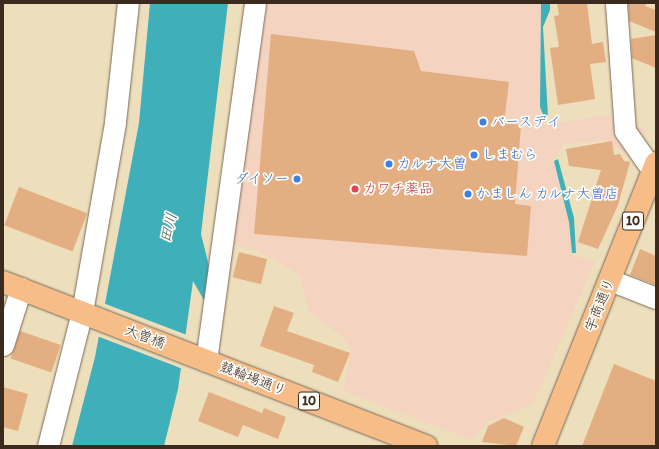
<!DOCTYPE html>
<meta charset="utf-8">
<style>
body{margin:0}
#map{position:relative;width:659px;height:449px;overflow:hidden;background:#eddebc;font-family:Itim,"Klee One",sans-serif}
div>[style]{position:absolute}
.built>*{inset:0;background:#f5d3c1}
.water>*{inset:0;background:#3fafb9}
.pier>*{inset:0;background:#eddebc}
.building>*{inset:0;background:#e3ae81;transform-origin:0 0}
.roads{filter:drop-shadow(0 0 1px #796955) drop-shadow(0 0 1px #796955)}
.street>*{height:21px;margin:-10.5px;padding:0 10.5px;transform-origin:10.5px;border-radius:10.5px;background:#fff}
.primary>*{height:22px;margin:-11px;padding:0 11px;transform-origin:11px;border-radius:11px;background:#f7bd88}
.dots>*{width:11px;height:11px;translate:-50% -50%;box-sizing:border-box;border:2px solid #fdfcf7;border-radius:50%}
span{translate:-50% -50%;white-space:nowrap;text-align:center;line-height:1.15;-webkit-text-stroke:3.5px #fdfcf7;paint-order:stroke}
.shield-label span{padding:1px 3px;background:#fdfcf7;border:1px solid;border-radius:3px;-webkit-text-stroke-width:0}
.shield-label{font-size:13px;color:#3b2a1e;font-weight:700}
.shop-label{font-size:14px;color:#366cbe}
.left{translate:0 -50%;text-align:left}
.right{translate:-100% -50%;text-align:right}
.health-label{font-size:14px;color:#be3a42}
.street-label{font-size:14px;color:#3b2a1e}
.water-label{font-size:15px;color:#3d5f5c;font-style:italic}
.frame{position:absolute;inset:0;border:4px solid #3b2a1e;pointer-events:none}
</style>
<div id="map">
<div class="built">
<div style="clip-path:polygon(262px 3px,541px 3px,539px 109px,544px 125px,613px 114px,646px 130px,635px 161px,605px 140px,564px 144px,553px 159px,569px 222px,572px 255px,595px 261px,533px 404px,488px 422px,472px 440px,343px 391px,351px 352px,344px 338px,309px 312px,299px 274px,256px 250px,231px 245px)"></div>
</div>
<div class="water">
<div style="clip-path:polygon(150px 3px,228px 3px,201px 234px,210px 270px,205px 302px,193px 281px,178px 389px,164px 446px,72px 446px,95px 357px,139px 123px)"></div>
<div style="clip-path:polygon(541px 3px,550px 3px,550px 10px,543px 27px,548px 117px,544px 117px,540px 107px)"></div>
<div style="clip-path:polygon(558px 159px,574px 218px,576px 253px,572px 253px,569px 222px,554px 161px)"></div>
</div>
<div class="pier">
<div style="clip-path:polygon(103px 303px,187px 335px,183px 369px,97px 336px)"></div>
</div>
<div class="building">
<div style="clip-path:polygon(557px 3px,587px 3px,592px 44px,603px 42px,606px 62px,590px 64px,595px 99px,558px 105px,550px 48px,559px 47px,554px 16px,559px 15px)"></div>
<div style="clip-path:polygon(628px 3px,647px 3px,645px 6px,656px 10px,656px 32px,629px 21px)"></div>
<div style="clip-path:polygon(271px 34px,414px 51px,421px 71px,509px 82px,504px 123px,521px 125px,515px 204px,531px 206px,527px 256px,254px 234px)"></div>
<div style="clip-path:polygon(656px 35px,656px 68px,632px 58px,631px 39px)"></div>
<div style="clip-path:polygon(612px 141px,614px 155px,620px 154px,624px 161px,630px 162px,618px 205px,598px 249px,578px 242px,601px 170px,569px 166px,566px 149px)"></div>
<div style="left:19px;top:187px;width:73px;height:41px;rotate:21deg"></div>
<div style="clip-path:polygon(640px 249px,656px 256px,656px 285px,630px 275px)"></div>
<div style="left:239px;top:252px;width:29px;height:26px;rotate:14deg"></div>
<div style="clip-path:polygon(274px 306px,294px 313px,287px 331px,350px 353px,338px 382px,312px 372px,314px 365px,260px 346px)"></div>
<div style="left:20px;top:331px;width:43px;height:29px;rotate:19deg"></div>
<div style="clip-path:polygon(614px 364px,656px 381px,656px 446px,582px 446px)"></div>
<div style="clip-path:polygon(3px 387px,28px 394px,18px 431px,3px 427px)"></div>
<div style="clip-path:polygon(209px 392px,262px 413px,264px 408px,286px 417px,278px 439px,243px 425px,238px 437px,198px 421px)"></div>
<div style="clip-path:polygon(504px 418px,524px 427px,516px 446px,482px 442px,488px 426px)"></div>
</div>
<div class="roads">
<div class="street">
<div style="left:616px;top:3px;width:128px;rotate:86deg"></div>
<div style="left:625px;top:131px;width:49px;rotate:55deg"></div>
<div style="left:610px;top:280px;width:49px;rotate:21.4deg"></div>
<div style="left:3px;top:345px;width:60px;rotate:-72.5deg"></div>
<div style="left:206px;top:361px;width:361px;rotate:-82.2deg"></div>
<div style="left:48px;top:446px;width:138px;rotate:-75.8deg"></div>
<div style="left:82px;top:312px;width:193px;rotate:-80.1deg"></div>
<div style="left:115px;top:122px;width:120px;rotate:-83.8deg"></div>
</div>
<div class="primary">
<div style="left:3px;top:282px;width:454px;rotate:21.2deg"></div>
<div style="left:543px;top:446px;width:305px;rotate:-68.2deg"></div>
</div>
</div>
<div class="dots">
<div style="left:483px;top:122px;background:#3f7fe0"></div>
<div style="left:474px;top:155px;background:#3f7fe0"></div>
<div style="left:389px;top:164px;background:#3f7fe0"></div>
<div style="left:297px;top:179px;background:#3f7fe0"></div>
<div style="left:355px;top:189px;background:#e0444e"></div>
<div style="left:468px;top:194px;background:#3f7fe0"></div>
</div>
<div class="shield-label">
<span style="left:633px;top:221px">10</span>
<span style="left:309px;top:401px">10</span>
</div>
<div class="shop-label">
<span class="left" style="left:491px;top:122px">バースデイ</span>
<span class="left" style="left:482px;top:155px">しまむら</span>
<span class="left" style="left:397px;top:164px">カルナ大曽</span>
<span class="right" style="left:289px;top:179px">ダイソー</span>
<span class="left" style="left:476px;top:194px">かましん カルナ大曽店</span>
</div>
<div class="health-label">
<span class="left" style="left:363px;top:189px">カワチ薬品</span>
</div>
<div class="street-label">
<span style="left:600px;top:305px;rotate:-68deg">宇商通り</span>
<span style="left:145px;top:337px;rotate:21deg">大曽橋</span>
<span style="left:253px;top:379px;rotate:21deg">競輪場通り</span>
</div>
<div class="water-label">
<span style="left:169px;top:228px;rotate:-76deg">田川</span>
</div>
<div class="frame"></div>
</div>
